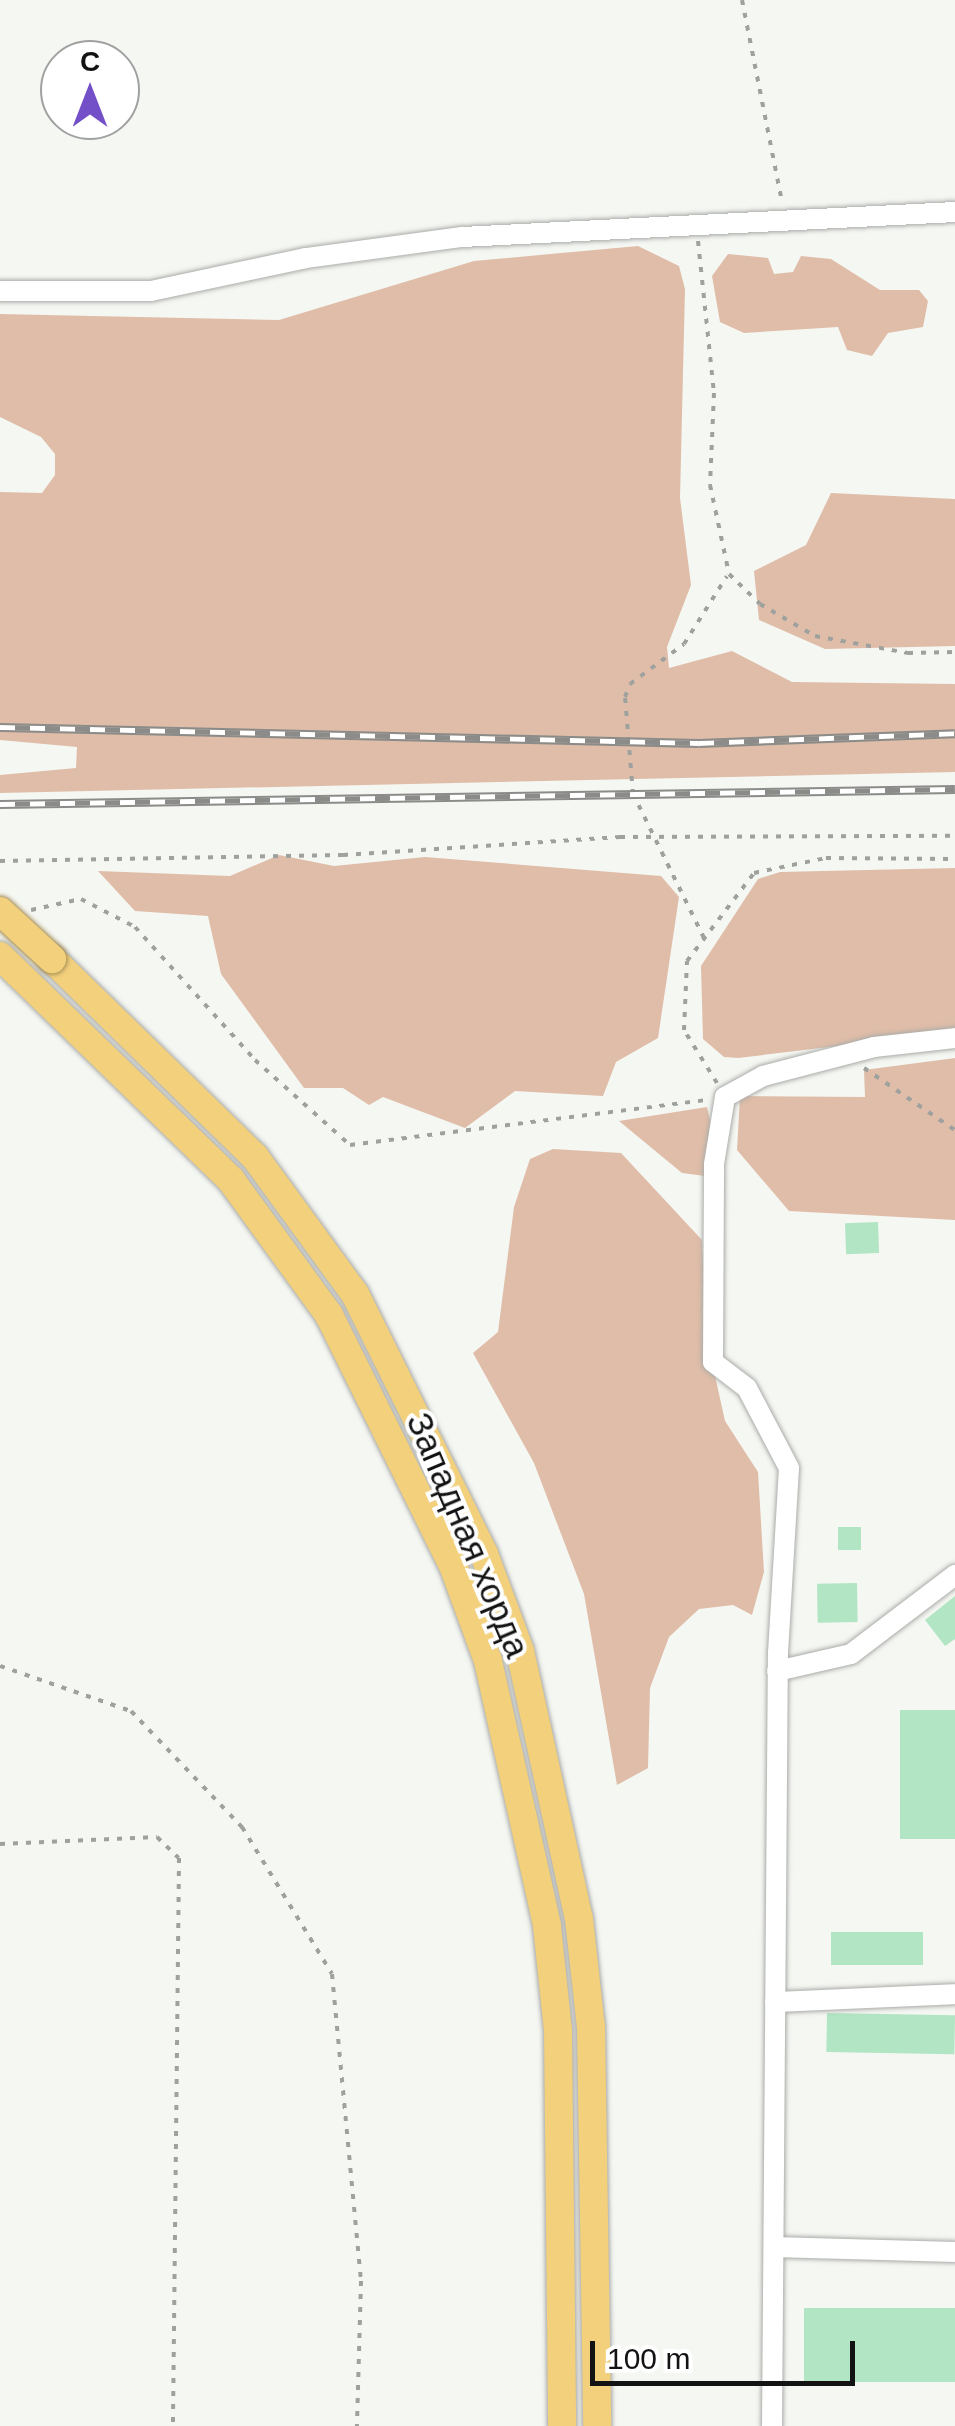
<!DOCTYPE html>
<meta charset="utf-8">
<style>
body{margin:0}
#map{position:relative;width:955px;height:2426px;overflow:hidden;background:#f5f7f3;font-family:Helvetica,sans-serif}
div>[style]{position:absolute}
.green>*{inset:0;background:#dfbda8}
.building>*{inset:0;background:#b1e5c3;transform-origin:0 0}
.path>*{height:4px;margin-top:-2px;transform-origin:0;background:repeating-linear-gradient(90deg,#9fa19e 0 5px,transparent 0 13px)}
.roads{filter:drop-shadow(0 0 2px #abaca9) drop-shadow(0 0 2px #abaca9)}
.minor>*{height:20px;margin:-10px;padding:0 10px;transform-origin:10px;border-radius:10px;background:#fff}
.highway>*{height:28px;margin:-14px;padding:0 14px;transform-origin:14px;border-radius:14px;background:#f2d07c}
.rail>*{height:9px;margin-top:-4.5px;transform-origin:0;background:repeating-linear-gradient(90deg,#fff 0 15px,#8b8c8a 0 30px);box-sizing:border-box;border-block:2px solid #8b8c8a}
.bridges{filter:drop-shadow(0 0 2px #a48e57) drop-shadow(0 0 2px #a48e57)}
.highway-bridge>*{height:28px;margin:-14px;padding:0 14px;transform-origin:14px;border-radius:14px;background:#f2d07c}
span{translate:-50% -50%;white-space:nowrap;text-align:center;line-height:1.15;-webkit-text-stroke:8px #fff;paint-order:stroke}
.street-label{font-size:35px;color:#121312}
.north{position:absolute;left:40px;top:40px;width:100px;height:100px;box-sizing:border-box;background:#fff;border:2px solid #a0a1a0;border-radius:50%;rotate:0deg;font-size:28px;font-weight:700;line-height:40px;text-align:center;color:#121312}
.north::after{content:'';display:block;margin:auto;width:35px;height:45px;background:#734fc8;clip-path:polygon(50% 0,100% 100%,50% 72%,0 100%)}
.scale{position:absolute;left:590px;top:2341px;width:265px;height:45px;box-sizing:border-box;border:5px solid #121312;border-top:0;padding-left:12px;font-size:30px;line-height:35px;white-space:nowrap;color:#121312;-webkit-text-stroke:8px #fff;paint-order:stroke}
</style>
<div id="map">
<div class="green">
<div style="clip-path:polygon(638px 246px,679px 266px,685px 289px,680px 498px,691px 585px,667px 647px,669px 668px,732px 651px,792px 682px,955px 684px,955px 772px,0 793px,0 775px,76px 768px,77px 747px,0 740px,0 492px,42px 493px,55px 475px,55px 454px,41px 437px,0 417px,0 314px,279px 320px,474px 261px)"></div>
<div style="clip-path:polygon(728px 254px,768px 258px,774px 274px,793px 272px,801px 256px,831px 259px,880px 290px,919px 290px,928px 301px,923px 327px,888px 333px,872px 356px,847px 350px,838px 327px,744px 333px,720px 322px,712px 276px)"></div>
<div style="clip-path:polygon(831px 493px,955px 499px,955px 646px,825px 649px,759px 620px,754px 571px,806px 545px)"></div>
<div style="clip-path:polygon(279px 855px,334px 866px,425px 857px,661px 876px,679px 897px,658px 1038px,616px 1062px,603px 1096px,515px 1091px,465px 1128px,383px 1097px,369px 1105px,343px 1088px,304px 1088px,221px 974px,208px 916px,135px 911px,98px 871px,230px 876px)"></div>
<div style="clip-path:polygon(955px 868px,955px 1032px,738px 1058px,724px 1057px,703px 1039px,701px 966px,758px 879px,780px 872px)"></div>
<div style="clip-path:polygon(955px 1058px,955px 1220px,789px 1211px,737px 1150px,740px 1096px,865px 1097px,864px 1070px)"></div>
<div style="clip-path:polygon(707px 1107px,714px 1137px,705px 1176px,682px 1173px,619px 1121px)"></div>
<div style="clip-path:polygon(553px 1149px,621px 1153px,702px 1240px,706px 1335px,725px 1421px,758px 1472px,764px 1572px,752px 1615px,733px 1605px,699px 1609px,669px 1637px,650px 1688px,648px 1768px,617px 1785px,584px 1594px,534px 1463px,473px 1353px,498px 1332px,514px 1207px,530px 1159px)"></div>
</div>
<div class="building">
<div style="left:878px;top:1222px;width:31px;height:33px;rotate:88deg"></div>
<div style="left:838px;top:1527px;width:23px;height:23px"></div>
<div style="left:857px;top:1583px;width:39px;height:40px;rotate:89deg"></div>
<div style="clip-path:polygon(955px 1596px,955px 1639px,945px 1646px,925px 1620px)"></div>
<div style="left:900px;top:1710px;width:55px;height:129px"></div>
<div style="left:831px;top:1932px;width:92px;height:33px"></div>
<div style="left:827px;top:2013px;width:128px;height:39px;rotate:1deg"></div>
<div style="left:955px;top:2308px;width:74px;height:151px;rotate:90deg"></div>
</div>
<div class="path">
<div style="left:742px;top:0;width:206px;rotate:78.8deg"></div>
<div style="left:698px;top:241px;width:153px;rotate:84deg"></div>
<div style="left:714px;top:393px;width:92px;rotate:92.5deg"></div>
<div style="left:710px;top:485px;width:91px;rotate:77.9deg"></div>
<div style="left:729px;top:574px;width:43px;rotate:44.1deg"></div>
<div style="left:760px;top:604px;width:64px;rotate:30.2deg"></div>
<div style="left:815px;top:636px;width:95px;rotate:10.4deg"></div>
<div style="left:908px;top:653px;width:47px;rotate:-1.2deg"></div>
<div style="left:0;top:861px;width:343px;rotate:-1deg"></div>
<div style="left:343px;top:855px;width:278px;rotate:-3.7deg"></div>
<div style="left:620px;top:837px;width:335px;rotate:-0.2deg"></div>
<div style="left:31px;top:910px;width:51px;rotate:-12.4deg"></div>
<div style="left:81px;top:899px;width:61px;rotate:27.4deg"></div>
<div style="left:135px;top:927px;width:179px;rotate:47.9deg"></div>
<div style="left:255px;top:1060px;width:127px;rotate:41.8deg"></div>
<div style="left:350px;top:1145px;width:360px;rotate:-7.2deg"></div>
<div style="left:704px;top:938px;width:161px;rotate:-116.2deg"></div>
<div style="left:633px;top:794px;width:97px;rotate:-94.7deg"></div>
<div style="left:625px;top:697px;width:14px;rotate:-69deg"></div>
<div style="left:630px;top:684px;width:67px;rotate:-36.5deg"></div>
<div style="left:684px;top:644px;width:80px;rotate:-57.7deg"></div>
<div style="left:864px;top:1068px;width:110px;rotate:34.3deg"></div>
<div style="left:717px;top:1083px;width:62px;rotate:-121.9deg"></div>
<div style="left:684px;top:1030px;width:69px;rotate:-87.5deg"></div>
<div style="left:687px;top:961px;width:111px;rotate:-52.7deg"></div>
<div style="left:754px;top:873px;width:74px;rotate:-11.8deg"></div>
<div style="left:826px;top:858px;width:129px;rotate:0.4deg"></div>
<div style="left:0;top:1666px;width:139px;rotate:19deg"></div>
<div style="left:131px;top:1711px;width:161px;rotate:46.3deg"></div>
<div style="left:242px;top:1827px;width:172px;rotate:58.5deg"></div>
<div style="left:332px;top:1974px;width:308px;rotate:84.6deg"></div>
<div style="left:361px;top:2281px;width:145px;rotate:91.6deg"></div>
<div style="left:0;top:1844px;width:157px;rotate:-2.6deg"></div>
<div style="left:157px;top:1837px;width:30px;rotate:44deg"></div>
<div style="left:179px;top:1858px;width:568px;rotate:90.61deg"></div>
</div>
<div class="roads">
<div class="minor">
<div style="left:0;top:291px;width:151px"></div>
<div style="left:151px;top:291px;width:158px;rotate:-12deg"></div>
<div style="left:306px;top:258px;width:157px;rotate:-7.7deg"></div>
<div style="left:462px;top:237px;width:494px;rotate:-2.9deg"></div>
<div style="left:777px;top:1671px;width:76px;rotate:-12.9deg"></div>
<div style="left:851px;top:1654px;width:131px;rotate:-37.2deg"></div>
<div style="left:775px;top:2002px;width:180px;rotate:-2.5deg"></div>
<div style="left:774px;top:2247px;width:181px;rotate:1.6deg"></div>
<div style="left:772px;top:2426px;width:773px;rotate:-89.56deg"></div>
<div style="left:778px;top:1653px;width:185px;rotate:-86.6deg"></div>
<div style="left:789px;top:1468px;width:90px;rotate:-117.7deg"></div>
<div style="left:747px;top:1388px;width:43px;rotate:-142.6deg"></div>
<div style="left:713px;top:1362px;width:198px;rotate:-89.7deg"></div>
<div style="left:714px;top:1164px;width:68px;rotate:-80.7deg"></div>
<div style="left:725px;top:1097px;width:43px;rotate:-28.9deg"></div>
<div style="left:763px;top:1076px;width:115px;rotate:-14.6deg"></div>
<div style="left:874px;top:1047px;width:81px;rotate:-6.3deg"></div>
</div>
<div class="highway">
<div style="left:0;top:956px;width:322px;rotate:44.1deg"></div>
<div style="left:231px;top:1180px;width:167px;rotate:54deg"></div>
<div style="left:329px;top:1315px;width:282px;rotate:63.7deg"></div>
<div style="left:454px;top:1568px;width:99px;rotate:69.9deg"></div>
<div style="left:488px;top:1661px;width:271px;rotate:77.4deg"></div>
<div style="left:547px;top:1926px;width:105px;rotate:84deg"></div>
<div style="left:558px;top:2030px;width:396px;rotate:89.4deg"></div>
<div style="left:52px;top:959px;width:284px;rotate:44.3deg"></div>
<div style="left:255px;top:1157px;width:170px;rotate:53.9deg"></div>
<div style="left:355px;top:1294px;width:290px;rotate:63.6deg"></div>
<div style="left:484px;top:1554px;width:103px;rotate:69.6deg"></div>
<div style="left:520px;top:1651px;width:274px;rotate:77.6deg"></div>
<div style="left:579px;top:1919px;width:109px;rotate:83.7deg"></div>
<div style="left:591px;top:2027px;width:399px;rotate:89.1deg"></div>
</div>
</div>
<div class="rail">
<div style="left:0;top:727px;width:699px;rotate:1.31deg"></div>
<div style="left:699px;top:743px;width:256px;rotate:-2.2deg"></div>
<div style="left:0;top:804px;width:955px;rotate:-0.9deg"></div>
</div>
<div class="bridges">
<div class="highway-bridge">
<div style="left:0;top:911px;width:71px;rotate:42.7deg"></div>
</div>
</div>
<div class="street-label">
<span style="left:468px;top:1535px;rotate:67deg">Западная хорда</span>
</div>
<div class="north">С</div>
<div class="scale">100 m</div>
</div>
